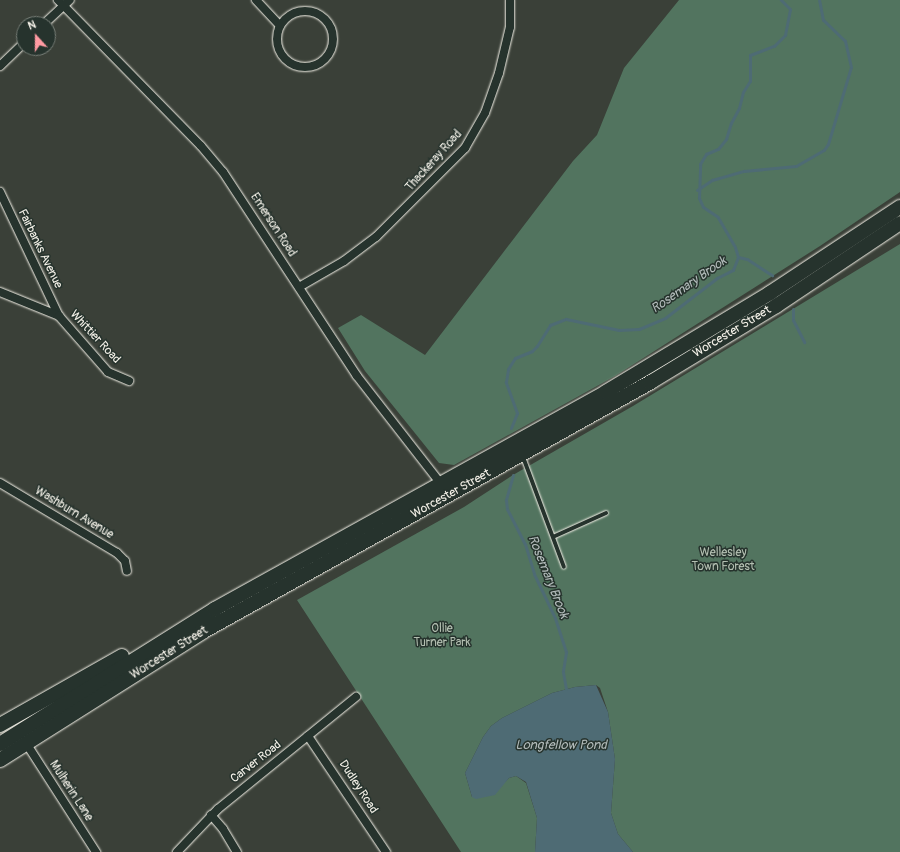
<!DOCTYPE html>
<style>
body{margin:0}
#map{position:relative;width:900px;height:852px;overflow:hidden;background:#3a4038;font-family:Pangolin,sans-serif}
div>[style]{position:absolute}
.green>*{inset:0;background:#52745f}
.water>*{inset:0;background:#4e6b74}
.stream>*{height:3px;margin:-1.5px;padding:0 1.5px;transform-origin:1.5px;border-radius:1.5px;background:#4e6b74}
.roads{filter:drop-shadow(0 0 1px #f4f1e8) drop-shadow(0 0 1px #f4f1e8)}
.service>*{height:4px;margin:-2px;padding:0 2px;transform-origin:2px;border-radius:2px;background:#26332d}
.minor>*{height:8px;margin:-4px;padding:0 4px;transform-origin:4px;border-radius:4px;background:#26332d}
.minor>.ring{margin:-4px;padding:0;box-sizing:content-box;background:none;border:8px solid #26332d;border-radius:50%}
.trunk>*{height:14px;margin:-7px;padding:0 7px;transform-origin:7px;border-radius:7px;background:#26332d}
span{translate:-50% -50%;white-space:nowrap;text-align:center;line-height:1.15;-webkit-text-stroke:3px #26332d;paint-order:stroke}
.street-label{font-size:12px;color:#f4f1e8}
.park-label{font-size:12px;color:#b3bfb1}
.water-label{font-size:13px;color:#b2bbba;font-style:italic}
.north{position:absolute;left:16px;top:16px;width:40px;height:40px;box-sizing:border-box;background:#26332d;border:1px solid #787f78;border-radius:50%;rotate:339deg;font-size:11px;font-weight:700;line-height:16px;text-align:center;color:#f4f1e8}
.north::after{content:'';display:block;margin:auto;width:14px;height:18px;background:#ff9aa2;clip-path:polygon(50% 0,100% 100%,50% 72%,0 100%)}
</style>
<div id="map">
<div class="green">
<div style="clip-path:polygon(679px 0,900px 0,900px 192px,820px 246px,615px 376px,454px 465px,439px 463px,365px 371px,338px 328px,361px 315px,425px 355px,573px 161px,597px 135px,624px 68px)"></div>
<div style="clip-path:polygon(900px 244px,900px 852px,633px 852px,618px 834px,611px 813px,615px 759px,608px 712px,600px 688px,596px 685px,575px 687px,552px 693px,502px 718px,491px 726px,483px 737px,465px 773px,472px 797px,502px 785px,509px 778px,516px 776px,526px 783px,537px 818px,535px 852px,461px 852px,297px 600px,464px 507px,513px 475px,633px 406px)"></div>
</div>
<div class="water">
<div style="clip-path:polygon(596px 685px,608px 712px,615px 759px,611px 813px,618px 834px,633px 852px,535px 852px,537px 818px,526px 782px,516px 776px,509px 778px,495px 795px,476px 799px,472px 797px,465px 773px,483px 737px,491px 726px,502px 718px,552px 693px,575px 687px)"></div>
</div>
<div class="stream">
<div style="left:697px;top:190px;width:18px;rotate:-34deg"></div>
<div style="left:712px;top:180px;width:33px;rotate:-16deg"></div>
<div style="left:744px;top:171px;width:52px;rotate:-5.5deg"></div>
<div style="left:796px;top:166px;width:32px;rotate:-30deg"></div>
<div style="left:824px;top:150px;width:7px;rotate:-56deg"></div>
<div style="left:828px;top:144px;width:80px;rotate:-73.4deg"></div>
<div style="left:851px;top:67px;width:27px;rotate:-103deg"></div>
<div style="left:845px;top:41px;width:30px;rotate:-136deg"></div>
<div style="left:823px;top:20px;width:20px;rotate:-101deg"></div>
<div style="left:738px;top:257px;width:9px;rotate:13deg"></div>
<div style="left:747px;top:259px;width:30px;rotate:33deg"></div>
<div style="left:793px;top:309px;width:11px;rotate:90deg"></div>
<div style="left:793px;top:320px;width:25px;rotate:63deg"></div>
<div style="left:511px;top:428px;width:16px;rotate:-68deg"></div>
<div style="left:517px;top:413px;width:33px;rotate:-110deg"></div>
<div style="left:506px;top:382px;width:13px;rotate:-81deg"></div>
<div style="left:508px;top:369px;width:13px;rotate:-58deg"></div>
<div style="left:515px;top:358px;width:18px;rotate:-22deg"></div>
<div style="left:532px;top:351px;width:7px;rotate:-45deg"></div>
<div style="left:537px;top:346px;width:25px;rotate:-58deg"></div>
<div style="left:550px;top:325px;width:17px;rotate:-21deg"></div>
<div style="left:566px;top:319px;width:54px;rotate:11.7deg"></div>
<div style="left:619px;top:330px;width:20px;rotate:-3deg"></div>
<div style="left:639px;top:329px;width:28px;rotate:-23deg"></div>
<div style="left:665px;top:318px;width:66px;rotate:-37.6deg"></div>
<div style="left:717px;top:278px;width:18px;rotate:-27deg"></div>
<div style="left:733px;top:270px;width:14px;rotate:-69deg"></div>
<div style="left:738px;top:257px;width:10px;rotate:-107deg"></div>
<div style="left:735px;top:247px;width:34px;rotate:-120deg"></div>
<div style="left:718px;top:217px;width:18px;rotate:-146deg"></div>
<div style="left:703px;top:207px;width:10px;rotate:-114deg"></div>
<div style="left:699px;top:198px;width:34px;rotate:-88deg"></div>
<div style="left:700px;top:164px;width:12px;rotate:-59deg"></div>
<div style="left:706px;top:154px;width:13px;rotate:-23deg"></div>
<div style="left:718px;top:149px;width:13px;rotate:-51deg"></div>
<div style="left:726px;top:139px;width:17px;rotate:-73deg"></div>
<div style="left:731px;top:123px;width:17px;rotate:-62deg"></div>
<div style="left:739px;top:108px;width:16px;rotate:-76deg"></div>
<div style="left:743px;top:92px;width:13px;rotate:-58deg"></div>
<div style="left:750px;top:81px;width:26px;rotate:-90deg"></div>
<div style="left:750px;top:55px;width:26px;rotate:-21deg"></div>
<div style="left:774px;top:46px;width:16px;rotate:-45deg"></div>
<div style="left:785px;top:35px;width:26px;rotate:-79deg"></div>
<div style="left:790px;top:9px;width:13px;rotate:-135deg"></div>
<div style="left:513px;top:475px;width:26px;rotate:106deg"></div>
<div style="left:506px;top:500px;width:9px;rotate:84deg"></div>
<div style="left:507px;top:509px;width:39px;rotate:63deg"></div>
<div style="left:525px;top:544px;width:31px;rotate:73deg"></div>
<div style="left:534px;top:574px;width:49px;rotate:64.5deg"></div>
<div style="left:555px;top:618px;width:36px;rotate:72deg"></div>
<div style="left:566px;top:652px;width:20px;rotate:99deg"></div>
<div style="left:563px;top:672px;width:17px;rotate:80deg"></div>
</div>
<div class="roads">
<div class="service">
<div style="left:523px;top:457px;width:117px;rotate:69.6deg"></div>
<div style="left:555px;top:536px;width:56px;rotate:-24.3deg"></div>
</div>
<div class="minor">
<div style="left:58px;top:0;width:204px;rotate:45.6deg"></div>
<div style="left:201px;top:146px;width:34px;rotate:50deg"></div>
<div style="left:223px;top:172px;width:244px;rotate:56.7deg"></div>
<div style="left:357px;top:376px;width:137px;rotate:52.1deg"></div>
<div style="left:256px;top:0;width:35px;rotate:47deg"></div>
<div class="ring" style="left:277px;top:11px;width:48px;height:48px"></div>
<div style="left:44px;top:24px;width:35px;rotate:-43deg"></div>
<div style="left:0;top:66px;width:33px;rotate:-44deg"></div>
<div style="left:0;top:192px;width:137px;rotate:64.6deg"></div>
<div style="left:299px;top:287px;width:52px;rotate:-30deg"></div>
<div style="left:344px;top:261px;width:40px;rotate:-37deg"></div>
<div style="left:376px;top:237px;width:126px;rotate:-45deg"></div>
<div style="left:465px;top:148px;width:40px;rotate:-60.3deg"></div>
<div style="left:485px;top:113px;width:42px;rotate:-70.7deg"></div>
<div style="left:499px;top:73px;width:47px;rotate:-76.6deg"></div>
<div style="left:510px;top:27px;width:27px;rotate:-90deg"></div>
<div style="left:0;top:292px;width:64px;rotate:22.1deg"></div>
<div style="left:59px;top:316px;width:74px;rotate:48.8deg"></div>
<div style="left:108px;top:372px;width:23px;rotate:23deg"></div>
<div style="left:0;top:483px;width:136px;rotate:30.9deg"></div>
<div style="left:117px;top:553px;width:11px;rotate:45deg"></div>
<div style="left:125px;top:561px;width:10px;rotate:79deg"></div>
<div style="left:308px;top:736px;width:140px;rotate:56.1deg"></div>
<div style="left:26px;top:743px;width:130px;rotate:57.3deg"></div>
<div style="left:211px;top:815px;width:18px;rotate:49deg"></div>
<div style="left:223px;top:829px;width:27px;rotate:59deg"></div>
<div style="left:177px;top:852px;width:59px;rotate:-46.4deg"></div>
<div style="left:218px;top:809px;width:178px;rotate:-39.1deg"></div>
</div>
<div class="trunk">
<div style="left:0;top:725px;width:140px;rotate:-29.5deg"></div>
<div style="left:0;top:744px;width:254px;rotate:-32.1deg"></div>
<div style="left:215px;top:609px;width:447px;rotate:-29deg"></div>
<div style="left:606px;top:392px;width:192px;rotate:-31.1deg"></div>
<div style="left:770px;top:293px;width:156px;rotate:-33.5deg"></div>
<div style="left:0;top:760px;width:241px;rotate:-32.3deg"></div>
<div style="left:204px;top:631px;width:512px;rotate:-29.12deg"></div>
<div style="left:651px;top:382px;width:146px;rotate:-31.3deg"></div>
<div style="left:776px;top:306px;width:149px;rotate:-33.8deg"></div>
</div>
</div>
<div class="street-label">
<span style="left:434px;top:161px;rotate:-48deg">Thackeray Road</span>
<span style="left:273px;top:225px;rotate:57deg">Emerson Road</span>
<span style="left:40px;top:249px;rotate:64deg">Fairbanks Avenue</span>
<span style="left:732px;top:332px;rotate:-31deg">Worcester Street</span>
<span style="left:95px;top:337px;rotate:47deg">Whittier Road</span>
<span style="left:451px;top:494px;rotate:-29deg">Worcester Street</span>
<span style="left:74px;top:513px;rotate:31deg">Washburn Avenue</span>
<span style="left:169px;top:653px;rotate:-32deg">Worcester Street</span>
<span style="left:256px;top:762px;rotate:-38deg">Carver Road</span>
<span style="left:358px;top:787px;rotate:57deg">Dudley Road</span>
<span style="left:71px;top:791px;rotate:57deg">Mulherin Lane</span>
</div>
<div class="park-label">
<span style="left:723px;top:560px">Wellesley<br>Town Forest</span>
<span style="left:442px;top:636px">Ollie<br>Turner Park</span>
</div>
<div class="water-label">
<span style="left:689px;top:285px;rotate:-35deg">Rosemary Brook</span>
<span style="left:548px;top:577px;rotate:68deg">Rosemary Brook</span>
<span style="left:561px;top:745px">Longfellow Pond</span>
</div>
<div class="north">N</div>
</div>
